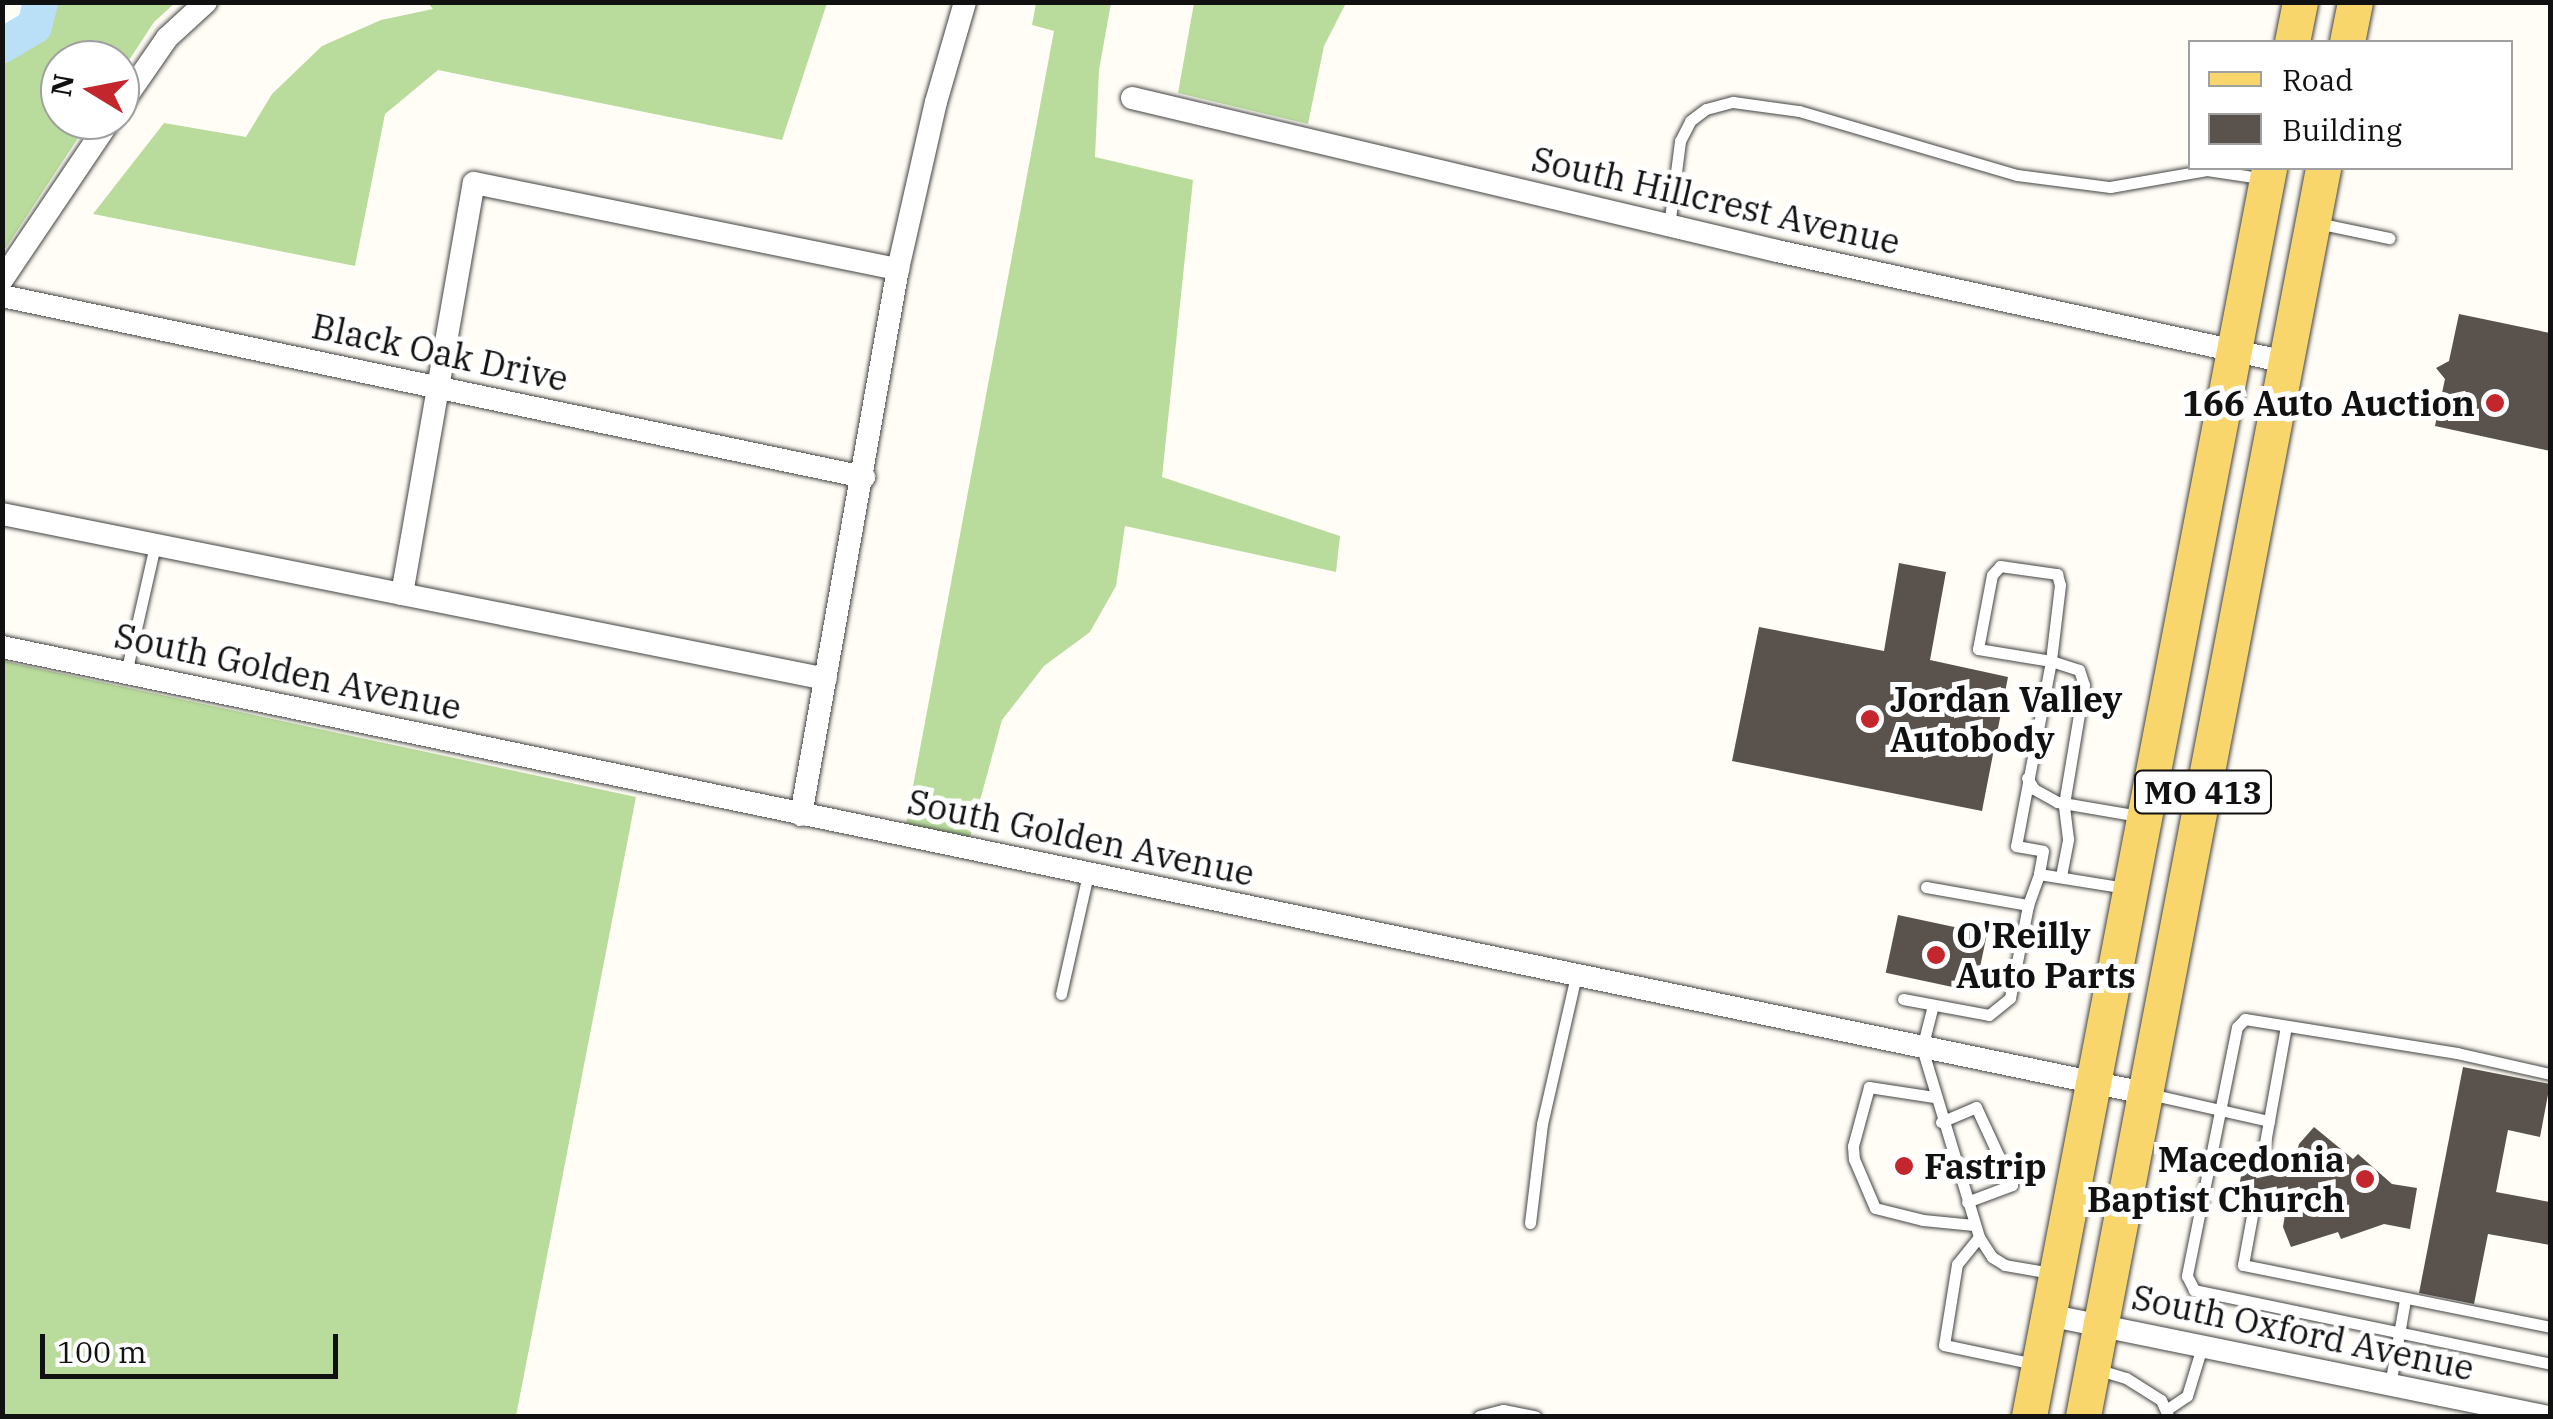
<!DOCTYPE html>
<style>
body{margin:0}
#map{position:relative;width:2553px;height:1419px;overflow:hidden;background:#fffdf5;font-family:"IBM Plex Serif",serif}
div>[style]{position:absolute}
.forest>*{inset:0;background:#b9dc9c}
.river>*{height:35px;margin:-17.5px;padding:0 17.5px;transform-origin:17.5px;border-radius:17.5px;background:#b9e0f7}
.building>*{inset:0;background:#5a524d;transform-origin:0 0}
.roads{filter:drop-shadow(0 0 2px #444) drop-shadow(0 0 2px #444)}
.service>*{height:11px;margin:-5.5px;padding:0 5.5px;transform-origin:5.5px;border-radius:5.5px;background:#fff}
.minor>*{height:22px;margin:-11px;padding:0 11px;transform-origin:11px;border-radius:11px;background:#fff}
.primary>*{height:35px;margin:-17.5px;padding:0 17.5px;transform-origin:17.5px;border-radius:17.5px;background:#f9d66b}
.dots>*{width:28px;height:28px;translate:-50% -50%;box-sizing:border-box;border:5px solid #fff;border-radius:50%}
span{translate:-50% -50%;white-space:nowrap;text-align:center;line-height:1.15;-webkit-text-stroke:10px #fff;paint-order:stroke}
.shield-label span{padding:2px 8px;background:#fff;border:2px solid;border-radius:8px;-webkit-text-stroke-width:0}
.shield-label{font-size:32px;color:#111;font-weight:700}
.street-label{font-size:35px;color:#111}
.poi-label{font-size:35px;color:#111;font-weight:700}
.right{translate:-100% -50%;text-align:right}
.left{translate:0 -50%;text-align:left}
.frame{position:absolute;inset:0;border:5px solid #111;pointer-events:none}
.legend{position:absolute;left:2188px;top:40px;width:325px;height:130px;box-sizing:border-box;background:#fff;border:2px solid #a0a0a0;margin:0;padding:12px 18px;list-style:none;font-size:30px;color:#111}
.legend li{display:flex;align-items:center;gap:20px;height:50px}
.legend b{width:50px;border:2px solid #a0a0a0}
.north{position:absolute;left:40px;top:40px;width:100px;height:100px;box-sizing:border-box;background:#fff;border:2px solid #a0a0a0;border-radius:50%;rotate:280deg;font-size:28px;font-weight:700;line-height:40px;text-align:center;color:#111}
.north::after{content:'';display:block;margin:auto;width:35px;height:45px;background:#c4262e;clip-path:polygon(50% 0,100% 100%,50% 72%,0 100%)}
.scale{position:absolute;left:40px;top:1334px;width:298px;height:45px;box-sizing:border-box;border:5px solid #111;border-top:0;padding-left:12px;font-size:30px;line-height:35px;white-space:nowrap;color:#111;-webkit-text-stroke:8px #fff;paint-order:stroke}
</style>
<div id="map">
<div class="forest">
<div style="clip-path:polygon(58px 3px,175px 3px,154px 22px,120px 74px,120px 60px,60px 60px,60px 120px,90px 120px,3px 252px,3px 65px,48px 30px)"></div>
<div style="clip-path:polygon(428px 3px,827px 3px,782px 140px,438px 70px,385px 114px,355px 266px,93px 214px,164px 123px,246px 137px,272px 94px,322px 46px,381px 20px,433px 9px)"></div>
<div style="clip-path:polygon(1036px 3px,1111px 3px,1099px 70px,1095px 157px,1193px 180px,1162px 477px,1340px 536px,1336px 572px,1125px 526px,1116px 586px,1090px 632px,1044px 666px,1002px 720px,970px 837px,906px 824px,1054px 31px,1032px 25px)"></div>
<div style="clip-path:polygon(1194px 3px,1346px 3px,1324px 46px,1308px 124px,1178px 93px)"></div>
<div style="clip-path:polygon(3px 661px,636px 797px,516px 1416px,3px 1416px)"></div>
</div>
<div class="river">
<div style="left:2px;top:45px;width:37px;rotate:-31deg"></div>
<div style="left:34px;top:26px;width:25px;rotate:-76deg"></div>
</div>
<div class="building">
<div style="clip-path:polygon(2459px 314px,2550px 333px,2550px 451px,2435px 426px,2445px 379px,2436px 368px,2449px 361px)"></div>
<div style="clip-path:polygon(1899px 563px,1946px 572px,1930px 660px,2008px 677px,1982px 811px,1732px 761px,1759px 627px,1884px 651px)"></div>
<div style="left:1898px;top:915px;width:91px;height:59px;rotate:12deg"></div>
<div style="clip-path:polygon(2463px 1067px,2550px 1084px,2540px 1137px,2508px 1130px,2496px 1192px,2550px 1202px,2550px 1245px,2488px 1234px,2474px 1304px,2419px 1293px)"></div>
<div style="clip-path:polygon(2314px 1127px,2353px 1159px,2358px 1154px,2392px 1184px,2417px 1188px,2410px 1229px,2384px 1224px,2341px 1239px,2338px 1232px,2291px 1247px,2283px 1227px,2285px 1214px,2271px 1206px,2272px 1197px,2238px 1191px,2244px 1162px,2278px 1167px,2280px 1157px,2296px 1155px,2299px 1144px)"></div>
</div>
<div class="roads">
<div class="service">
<div style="left:2317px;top:223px;width:74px;rotate:11.8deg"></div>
<div style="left:1669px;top:226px;width:86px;rotate:-82.6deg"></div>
<div style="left:1680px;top:141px;width:22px;rotate:-63deg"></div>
<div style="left:1690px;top:121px;width:20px;rotate:-37deg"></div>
<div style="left:1706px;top:109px;width:28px;rotate:-15deg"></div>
<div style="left:1733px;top:102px;width:67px;rotate:7.8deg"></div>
<div style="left:1799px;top:111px;width:227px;rotate:16.4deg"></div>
<div style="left:2017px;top:175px;width:94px;rotate:7.4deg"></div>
<div style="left:2110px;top:187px;width:98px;rotate:-9.9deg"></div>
<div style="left:2207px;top:170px;width:54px;rotate:8.6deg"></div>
<div style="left:126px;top:673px;width:131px;rotate:-77.2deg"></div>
<div style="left:2027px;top:778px;width:13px;rotate:58deg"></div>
<div style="left:2034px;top:789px;width:26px;rotate:29deg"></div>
<div style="left:2057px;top:802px;width:83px;rotate:9.7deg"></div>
<div style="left:2061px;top:876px;width:38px;rotate:-79deg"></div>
<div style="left:2068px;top:839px;width:35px;rotate:-97deg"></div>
<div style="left:2064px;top:804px;width:121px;rotate:-80.5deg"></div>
<div style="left:2084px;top:685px;width:16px;rotate:-108deg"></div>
<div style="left:2079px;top:670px;width:29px;rotate:-162deg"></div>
<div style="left:2051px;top:661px;width:74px;rotate:-170.7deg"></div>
<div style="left:1978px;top:649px;width:75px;rotate:-79.3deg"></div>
<div style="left:1992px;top:575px;width:12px;rotate:-48deg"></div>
<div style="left:2000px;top:566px;width:58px;rotate:8deg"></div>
<div style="left:2057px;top:574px;width:11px;rotate:75deg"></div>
<div style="left:2060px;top:585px;width:77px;rotate:96.8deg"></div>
<div style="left:2051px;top:661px;width:188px;rotate:100.7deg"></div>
<div style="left:2016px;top:846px;width:27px;rotate:10deg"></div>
<div style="left:2043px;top:851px;width:23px;rotate:100deg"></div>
<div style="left:2039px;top:874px;width:87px;rotate:9.2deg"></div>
<div style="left:1926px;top:887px;width:104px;rotate:10deg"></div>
<div style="left:1061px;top:994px;width:123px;rotate:-77.3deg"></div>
<div style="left:1903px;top:999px;width:87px;rotate:10.5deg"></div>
<div style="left:1989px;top:1015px;width:27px;rotate:-39deg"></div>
<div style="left:2010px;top:998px;width:95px;rotate:-79deg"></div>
<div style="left:2028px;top:905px;width:33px;rotate:-70deg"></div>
<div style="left:1933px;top:1005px;width:44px;rotate:104.3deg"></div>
<div style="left:1922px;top:1048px;width:197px;rotate:73.2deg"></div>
<div style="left:1979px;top:1237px;width:24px;rotate:57deg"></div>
<div style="left:1992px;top:1257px;width:15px;rotate:32deg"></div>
<div style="left:2005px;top:1265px;width:47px;rotate:9.9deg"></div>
<div style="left:2550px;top:1074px;width:95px;rotate:-167.3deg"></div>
<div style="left:2457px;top:1053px;width:215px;rotate:-170.9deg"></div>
<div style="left:2245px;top:1019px;width:11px;rotate:135deg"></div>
<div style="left:2237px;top:1027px;width:254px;rotate:101.4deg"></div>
<div style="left:2187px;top:1276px;width:16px;rotate:63deg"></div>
<div style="left:2194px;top:1290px;width:364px;rotate:11.7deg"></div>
<div style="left:2150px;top:1094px;width:122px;rotate:12.8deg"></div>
<div style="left:1934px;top:1097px;width:66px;rotate:-171.3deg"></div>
<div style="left:1869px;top:1087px;width:61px;rotate:105.2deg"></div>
<div style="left:1853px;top:1146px;width:13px;rotate:86deg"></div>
<div style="left:1854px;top:1159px;width:53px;rotate:66.8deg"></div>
<div style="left:1875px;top:1208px;width:49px;rotate:14deg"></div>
<div style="left:1923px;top:1220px;width:51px;rotate:5.6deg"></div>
<div style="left:1941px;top:1122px;width:38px;rotate:-23deg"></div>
<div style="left:1976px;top:1107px;width:86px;rotate:65.2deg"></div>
<div style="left:2012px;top:1185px;width:48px;rotate:159.3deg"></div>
<div style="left:2261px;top:1165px;width:141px;rotate:-79.8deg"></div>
<div style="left:2256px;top:1194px;width:72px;rotate:100.4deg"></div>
<div style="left:2243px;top:1265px;width:313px;rotate:11.4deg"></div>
<div style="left:1530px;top:1223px;width:100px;rotate:-83.1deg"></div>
<div style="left:1542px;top:1124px;width:153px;rotate:-77.1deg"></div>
<div style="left:1979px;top:1237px;width:35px;rotate:129deg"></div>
<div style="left:1957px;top:1264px;width:82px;rotate:99.1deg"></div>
<div style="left:1944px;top:1345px;width:93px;rotate:11.8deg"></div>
<div style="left:2096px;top:1369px;width:31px;rotate:17deg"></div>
<div style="left:2126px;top:1378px;width:41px;rotate:32.2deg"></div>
<div style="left:2161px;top:1400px;width:17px;rotate:66deg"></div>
<div style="left:2390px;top:1385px;width:86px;rotate:-80deg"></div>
<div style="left:2166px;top:1410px;width:25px;rotate:-34deg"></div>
<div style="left:2187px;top:1396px;width:51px;rotate:-73deg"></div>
<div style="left:1479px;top:1416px;width:25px;rotate:-14deg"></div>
<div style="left:1503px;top:1410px;width:33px;rotate:11deg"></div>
</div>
<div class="minor">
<div style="left:1132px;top:98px;width:663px;rotate:13.34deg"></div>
<div style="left:1777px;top:251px;width:521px;rotate:12.3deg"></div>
<div style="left:120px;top:106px;width:83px;rotate:-55.3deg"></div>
<div style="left:167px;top:38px;width:53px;rotate:-42.7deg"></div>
<div style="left:2px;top:280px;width:193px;rotate:-56deg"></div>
<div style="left:2px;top:296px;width:881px;rotate:11.86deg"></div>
<div style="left:2px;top:514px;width:840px;rotate:11.32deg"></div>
<div style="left:402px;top:594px;width:417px;rotate:-80.1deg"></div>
<div style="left:474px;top:183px;width:433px;rotate:11.5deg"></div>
<div style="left:2px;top:647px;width:2189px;rotate:11.76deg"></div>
<div style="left:801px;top:815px;width:555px;rotate:-79.93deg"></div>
<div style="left:898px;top:269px;width:171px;rotate:-77.2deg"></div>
<div style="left:936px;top:102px;width:104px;rotate:-73.8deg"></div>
<div style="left:2048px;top:1315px;width:506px;rotate:11.51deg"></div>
</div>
<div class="primary">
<div style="left:2292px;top:42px;width:41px;rotate:-78.7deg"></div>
<div style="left:2347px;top:42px;width:41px;rotate:-78.7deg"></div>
<div style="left:2029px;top:1416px;width:1271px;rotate:-79.11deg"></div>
<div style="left:2083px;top:1416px;width:1271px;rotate:-79.11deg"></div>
</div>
</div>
<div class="dots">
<div style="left:2495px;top:403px;background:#c4262e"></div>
<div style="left:1870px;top:719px;background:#c4262e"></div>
<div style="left:1936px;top:955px;background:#c4262e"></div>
<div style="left:1904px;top:1166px;background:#c4262e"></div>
<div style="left:2365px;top:1179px;background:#c4262e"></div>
</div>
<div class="shield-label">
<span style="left:2203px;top:792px">MO 413</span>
</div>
<div class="street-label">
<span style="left:1716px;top:200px;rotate:13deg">South Hillcrest Avenue</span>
<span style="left:440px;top:352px;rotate:12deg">Black Oak Drive</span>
<span style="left:288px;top:671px;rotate:12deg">South Golden Avenue</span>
<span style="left:1081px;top:837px;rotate:12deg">South Golden Avenue</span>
<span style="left:2303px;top:1332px;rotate:12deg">South Oxford Avenue</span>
</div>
<div class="poi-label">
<span class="right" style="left:2475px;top:403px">166 Auto Auction</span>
<span class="left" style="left:1890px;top:719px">Jordan Valley<br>Autobody</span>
<span class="left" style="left:1956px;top:955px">O'Reilly<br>Auto Parts</span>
<span class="right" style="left:2345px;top:1179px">Macedonia<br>Baptist Church</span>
<span class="left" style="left:1924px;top:1166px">Fastrip</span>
</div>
<div class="frame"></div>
<ul class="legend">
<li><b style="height:12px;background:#f9d66b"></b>Road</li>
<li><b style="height:28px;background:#5a524d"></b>Building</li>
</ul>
<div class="north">N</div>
<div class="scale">100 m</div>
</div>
